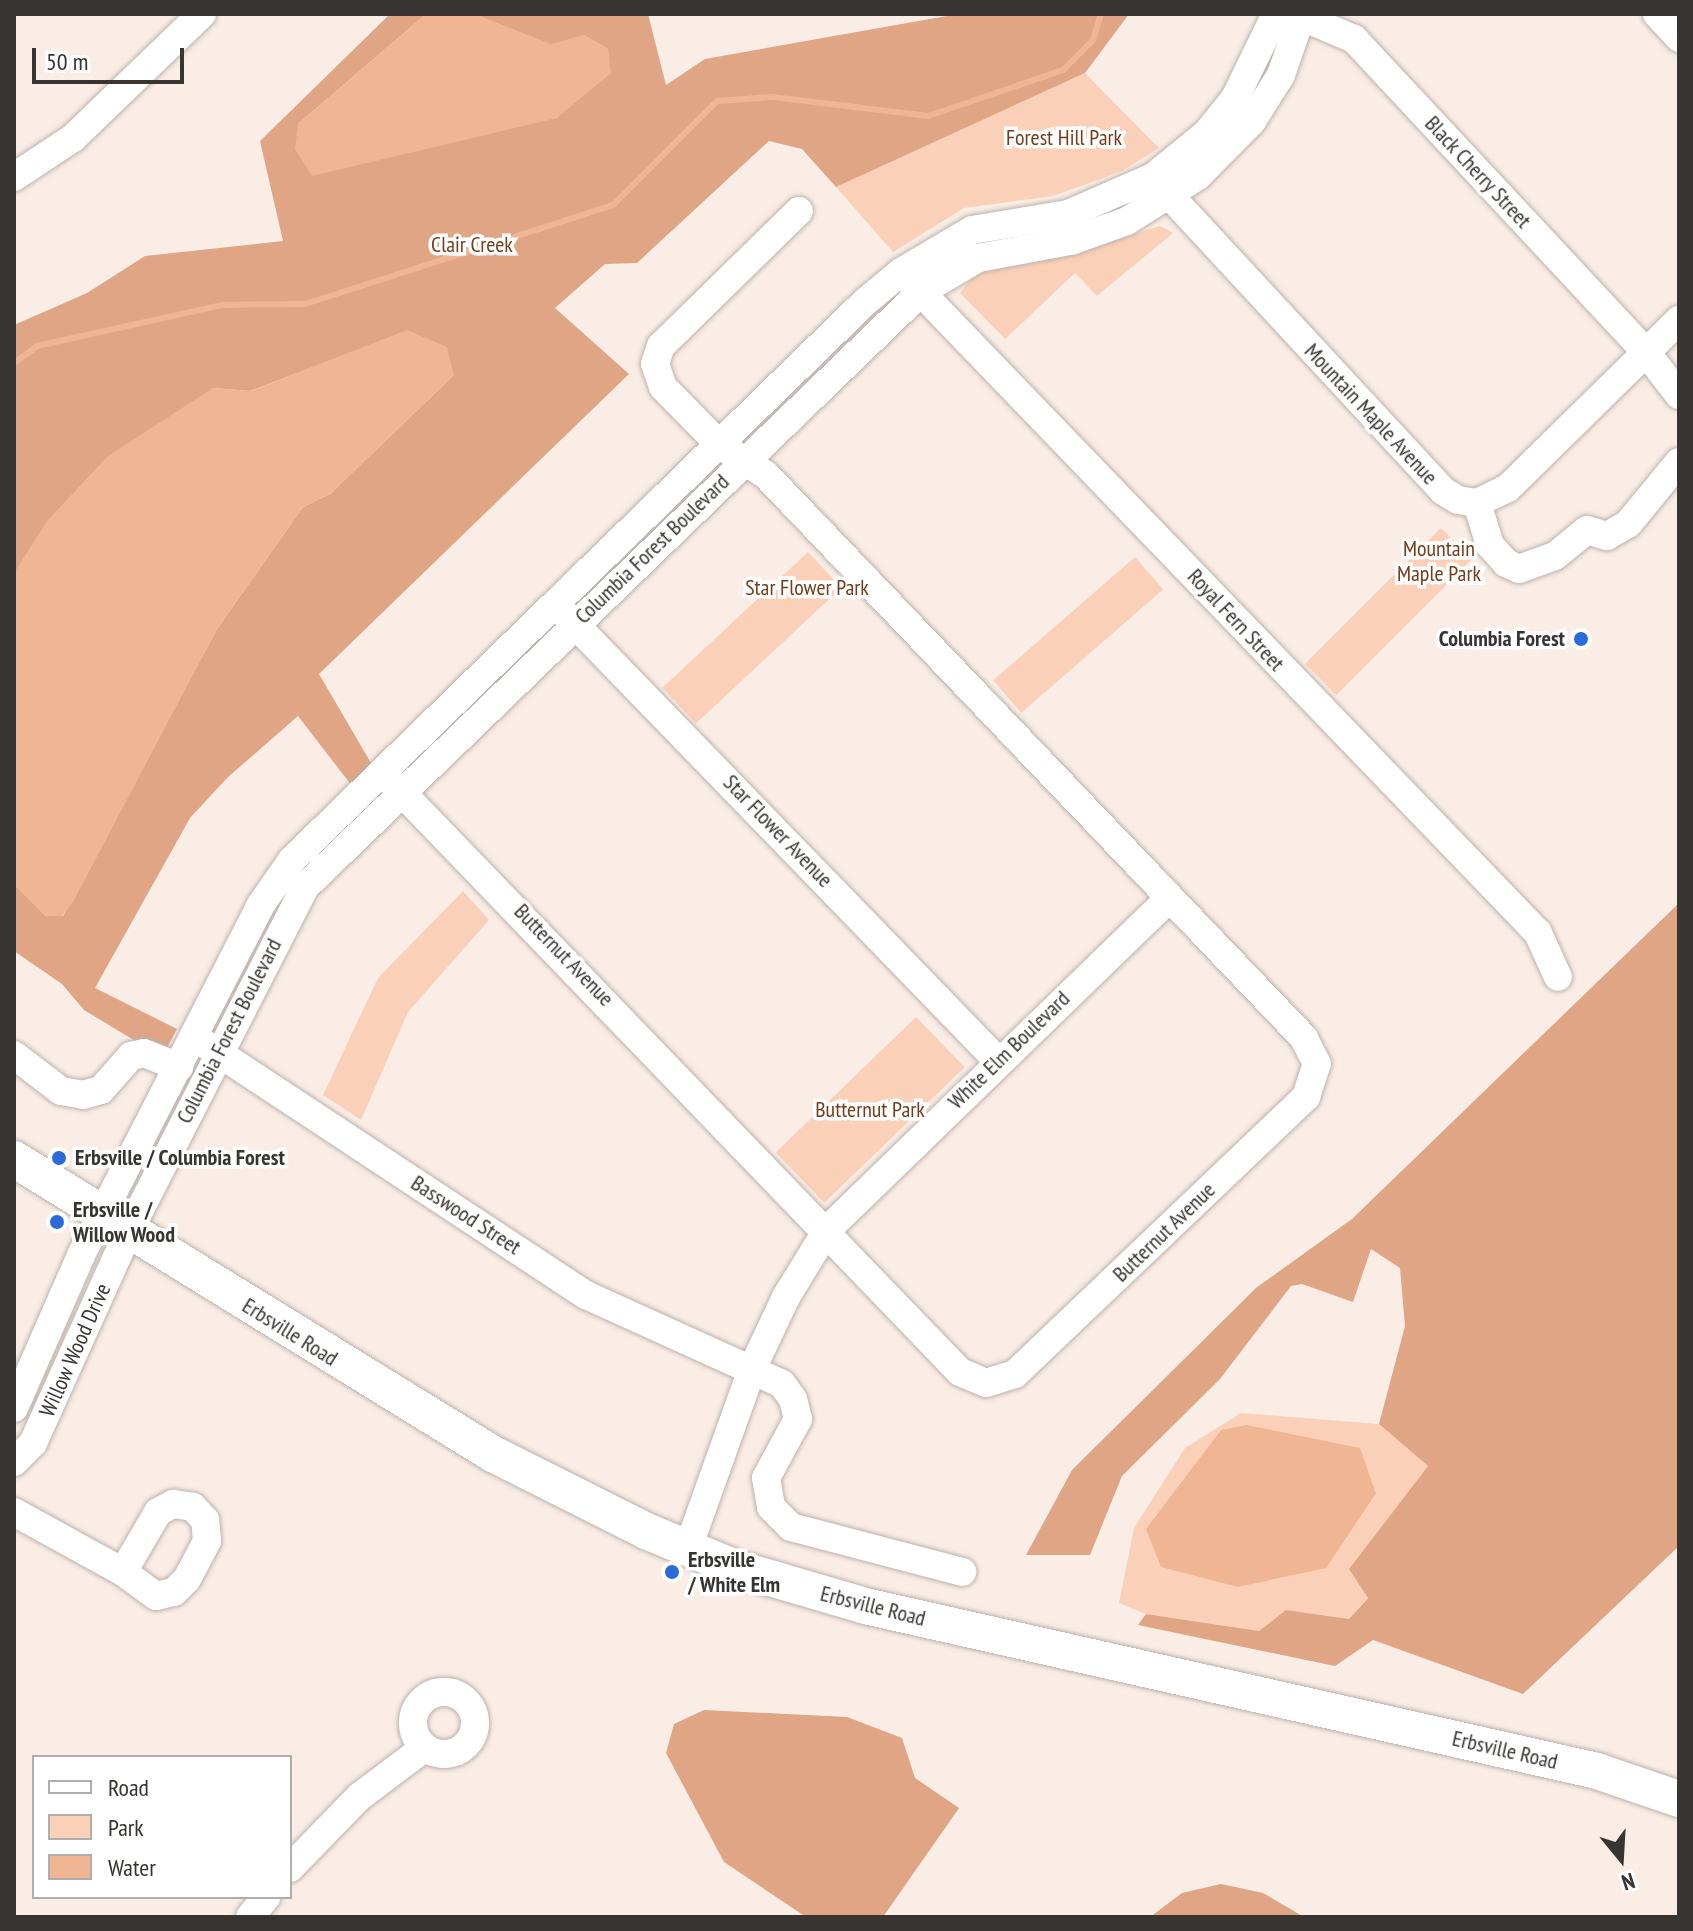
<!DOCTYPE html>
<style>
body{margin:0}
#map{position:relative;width:1693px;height:1931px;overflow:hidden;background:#f9ede6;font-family:"PT Sans Narrow",sans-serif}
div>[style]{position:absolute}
.green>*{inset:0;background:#fbd0b8;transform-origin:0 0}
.forest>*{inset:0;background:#dfa584}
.water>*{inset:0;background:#f0b593}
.stream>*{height:6px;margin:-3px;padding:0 3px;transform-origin:3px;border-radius:3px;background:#f0b593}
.roads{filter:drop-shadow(0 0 2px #bdb2ab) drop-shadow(0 0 2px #bdb2ab)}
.minor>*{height:28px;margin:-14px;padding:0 14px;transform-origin:14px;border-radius:14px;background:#fff}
.minor>.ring{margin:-14px;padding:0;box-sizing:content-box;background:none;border:28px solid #fff;border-radius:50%}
.major>*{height:36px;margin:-18px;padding:0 18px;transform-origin:18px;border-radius:18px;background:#fff}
.dots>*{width:22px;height:22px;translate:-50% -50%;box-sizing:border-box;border:4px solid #fff;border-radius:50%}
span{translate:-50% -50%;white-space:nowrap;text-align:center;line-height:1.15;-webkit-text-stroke:7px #fff;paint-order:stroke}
.park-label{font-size:22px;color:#733d1a}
.street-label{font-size:22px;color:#383431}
.poi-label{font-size:22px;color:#383431;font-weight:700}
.right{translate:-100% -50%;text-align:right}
.left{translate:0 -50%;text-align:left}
.frame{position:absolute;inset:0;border:16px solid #383431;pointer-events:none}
.legend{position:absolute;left:32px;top:1755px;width:260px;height:144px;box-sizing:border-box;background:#fff;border:2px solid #afaead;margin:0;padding:10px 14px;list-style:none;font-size:24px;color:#383431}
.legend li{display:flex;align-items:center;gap:16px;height:40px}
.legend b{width:40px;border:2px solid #afaead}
.north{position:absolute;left:1581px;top:1819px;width:80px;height:80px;-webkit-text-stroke:6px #fff;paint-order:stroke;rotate:162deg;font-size:22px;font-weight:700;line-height:32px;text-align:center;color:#383431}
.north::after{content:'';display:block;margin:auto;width:28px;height:36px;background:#383431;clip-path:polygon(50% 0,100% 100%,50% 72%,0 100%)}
.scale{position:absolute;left:32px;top:48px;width:152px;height:36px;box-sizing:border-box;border:4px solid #383431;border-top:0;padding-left:10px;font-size:24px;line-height:28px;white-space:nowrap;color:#383431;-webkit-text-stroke:6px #fff;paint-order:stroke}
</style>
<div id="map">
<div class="green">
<div style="clip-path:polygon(1085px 73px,1159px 148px,1122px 171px,1053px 196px,964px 208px,893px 252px,836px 187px)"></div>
<div style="clip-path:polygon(1160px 226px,1173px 233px,1097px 296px,1075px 273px,1005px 339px,960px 293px,975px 274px,1072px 254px)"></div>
<div style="left:1441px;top:528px;width:44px;height:192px;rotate:45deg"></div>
<div style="left:808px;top:552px;width:49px;height:199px;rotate:47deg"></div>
<div style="left:1135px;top:557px;width:43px;height:188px;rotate:49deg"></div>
<div style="clip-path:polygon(463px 891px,489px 920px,408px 1012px,361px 1120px,323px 1095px,378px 978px)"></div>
<div style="left:916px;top:1017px;width:70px;height:195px;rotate:46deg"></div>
<div style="clip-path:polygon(evenodd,1241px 1413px,1379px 1424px,1428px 1466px,1349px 1569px,1368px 1597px,1349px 1619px,1286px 1610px,1259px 1631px,1146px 1614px,1119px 1603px,1134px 1528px,1185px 1448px,1241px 1413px,1376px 1495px,1326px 1567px,1238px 1587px,1376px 1495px)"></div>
</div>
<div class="forest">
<div style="clip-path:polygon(390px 14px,426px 14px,298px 124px,557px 118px,569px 105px,551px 45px,474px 14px,648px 14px,666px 85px,705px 59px,958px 14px,1129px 14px,1085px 73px,836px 187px,802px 149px,769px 141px,637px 263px,605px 264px,555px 308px,629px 374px,319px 674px,371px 763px,352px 786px,298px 716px,227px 778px,190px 818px,95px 988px,177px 1029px,162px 1057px,84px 1010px,62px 984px,14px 951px,14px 884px,46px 916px,63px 916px,217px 629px,303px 507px,330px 494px,454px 375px,407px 331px,250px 391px,213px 388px,14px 573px,14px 325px,87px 293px,145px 256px,283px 241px,260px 141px)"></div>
<div style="clip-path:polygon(1679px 903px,1679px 1546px,1523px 1694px,1373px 1640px,1335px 1666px,1138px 1625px,1146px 1614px,1259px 1631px,1286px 1610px,1349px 1619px,1368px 1598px,1349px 1569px,1428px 1466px,1379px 1424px,1405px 1326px,1400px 1268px,1371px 1249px,1353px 1302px,1302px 1284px,1291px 1286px,1220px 1379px,1122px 1476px,1090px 1555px,1026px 1555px,1072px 1470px,1256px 1288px,1352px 1219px)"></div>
<div style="clip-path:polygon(704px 1710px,847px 1717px,902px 1738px,915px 1778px,959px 1808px,883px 1917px,806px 1917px,724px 1862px,666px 1753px,674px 1724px)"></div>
<div style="clip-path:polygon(1221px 1884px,1263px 1893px,1304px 1917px,1150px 1917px,1182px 1893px)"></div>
</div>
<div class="water">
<div style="clip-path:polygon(426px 14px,474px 14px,551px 44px,584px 35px,608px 48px,611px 73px,557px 118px,312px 176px,295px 149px,298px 124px)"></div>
<div style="clip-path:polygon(407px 330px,447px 347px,454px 375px,330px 494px,303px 507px,217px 629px,73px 902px,62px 916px,46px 916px,14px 884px,14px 573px,47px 521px,108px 456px,213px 388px,251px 391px)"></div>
<div style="clip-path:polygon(1247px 1425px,1360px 1448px,1376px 1494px,1326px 1568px,1238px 1587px,1161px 1567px,1146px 1529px,1221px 1430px)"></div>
</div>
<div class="stream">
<div style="left:14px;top:363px;width:29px;rotate:-36deg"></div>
<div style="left:37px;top:346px;width:189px;rotate:-12.5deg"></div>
<div style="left:222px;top:305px;width:83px;rotate:-0.7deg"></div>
<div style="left:305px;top:304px;width:324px;rotate:-17.8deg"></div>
<div style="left:613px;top:205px;width:147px;rotate:-45deg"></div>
<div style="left:717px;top:101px;width:56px;rotate:-4.1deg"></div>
<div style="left:773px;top:97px;width:156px;rotate:7deg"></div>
<div style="left:928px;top:116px;width:143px;rotate:-18.8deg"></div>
<div style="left:1063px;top:70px;width:42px;rotate:-45deg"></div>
<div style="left:1093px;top:40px;width:27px;rotate:-73deg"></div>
</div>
<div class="roads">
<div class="minor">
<div style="left:1295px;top:14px;width:64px;rotate:23deg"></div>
<div style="left:1354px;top:39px;width:428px;rotate:47deg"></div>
<div style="left:1646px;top:352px;width:54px;rotate:52.5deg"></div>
<div style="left:1657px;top:14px;width:33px;rotate:47deg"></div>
<div style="left:14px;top:177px;width:71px;rotate:-33.5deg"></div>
<div style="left:73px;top:138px;width:179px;rotate:-43.9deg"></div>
<div style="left:1159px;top:184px;width:418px;rotate:47.2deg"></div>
<div style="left:1443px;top:491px;width:17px;rotate:31deg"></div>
<div style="left:1458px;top:500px;width:19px;rotate:9deg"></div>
<div style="left:1477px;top:503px;width:34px;rotate:-26deg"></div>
<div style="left:1508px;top:488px;width:240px;rotate:-44.5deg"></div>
<div style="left:910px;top:281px;width:905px;rotate:46.07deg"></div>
<div style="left:1538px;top:933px;width:48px;rotate:65.6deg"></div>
<div style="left:1477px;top:503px;width:44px;rotate:72.8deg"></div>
<div style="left:1490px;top:545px;width:24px;rotate:48deg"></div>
<div style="left:1506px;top:563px;width:14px;rotate:25deg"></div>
<div style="left:1519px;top:569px;width:38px;rotate:-20deg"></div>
<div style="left:1555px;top:556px;width:41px;rotate:-39.1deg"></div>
<div style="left:1587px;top:530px;width:21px;rotate:17deg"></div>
<div style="left:1607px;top:536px;width:24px;rotate:-30deg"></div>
<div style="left:1628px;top:524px;width:80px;rotate:-50.6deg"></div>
<div style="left:561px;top:610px;width:628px;rotate:45.9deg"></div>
<div style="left:384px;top:774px;width:830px;rotate:46.07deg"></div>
<div style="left:960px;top:1372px;width:28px;rotate:23deg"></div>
<div style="left:986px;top:1383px;width:30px;rotate:-17deg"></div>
<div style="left:1015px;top:1374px;width:402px;rotate:-43.6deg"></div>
<div style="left:1306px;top:1097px;width:35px;rotate:-72deg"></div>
<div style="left:1317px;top:1064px;width:29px;rotate:-117deg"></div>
<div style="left:1304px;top:1038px;width:779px;rotate:-133.7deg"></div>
<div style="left:766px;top:475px;width:55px;rotate:-146.9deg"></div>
<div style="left:720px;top:445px;width:81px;rotate:-134.5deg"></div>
<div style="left:663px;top:387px;width:24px;rotate:-109deg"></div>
<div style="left:655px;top:364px;width:19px;rotate:-72deg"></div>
<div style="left:661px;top:346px;width:193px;rotate:-44.4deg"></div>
<div style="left:205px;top:1044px;width:456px;rotate:33.4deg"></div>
<div style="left:586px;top:1295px;width:215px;rotate:24.4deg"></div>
<div style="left:782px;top:1384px;width:19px;rotate:54deg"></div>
<div style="left:793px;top:1399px;width:21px;rotate:76deg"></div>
<div style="left:798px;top:1419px;width:67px;rotate:118.5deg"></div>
<div style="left:766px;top:1478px;width:29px;rotate:80deg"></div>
<div style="left:771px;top:1507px;width:28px;rotate:45deg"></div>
<div style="left:791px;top:1527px;width:177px;rotate:14.7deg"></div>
<div style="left:14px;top:1055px;width:59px;rotate:37.5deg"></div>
<div style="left:61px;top:1091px;width:22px;rotate:10deg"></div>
<div style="left:83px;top:1095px;width:19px;rotate:-16deg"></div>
<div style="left:101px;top:1090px;width:45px;rotate:-48.6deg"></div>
<div style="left:131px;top:1056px;width:13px;rotate:-13deg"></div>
<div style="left:144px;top:1053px;width:38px;rotate:22deg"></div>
<div style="left:14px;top:1408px;width:169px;rotate:-66.3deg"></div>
<div style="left:82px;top:1253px;width:390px;rotate:-62.8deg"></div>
<div style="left:260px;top:906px;width:56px;rotate:-55.2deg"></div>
<div style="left:292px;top:860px;width:800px;rotate:-44.24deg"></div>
<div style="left:865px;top:302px;width:47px;rotate:-39.8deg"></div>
<div style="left:901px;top:272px;width:82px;rotate:-30.6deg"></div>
<div style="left:972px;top:230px;width:97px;rotate:-9.5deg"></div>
<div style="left:1068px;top:214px;width:93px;rotate:-23.5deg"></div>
<div style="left:1153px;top:177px;width:70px;rotate:-39.2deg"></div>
<div style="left:1207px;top:133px;width:45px;rotate:-51.3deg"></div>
<div style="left:1235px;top:98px;width:93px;rotate:-64deg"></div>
<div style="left:14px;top:1462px;width:27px;rotate:-45deg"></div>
<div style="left:33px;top:1443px;width:230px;rotate:-65.7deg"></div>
<div style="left:128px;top:1233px;width:389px;rotate:-62.9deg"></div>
<div style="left:305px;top:887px;width:856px;rotate:-44.01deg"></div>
<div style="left:921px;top:292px;width:66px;rotate:-30.8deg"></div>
<div style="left:978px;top:258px;width:95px;rotate:-10.4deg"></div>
<div style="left:1071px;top:241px;width:59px;rotate:-19.7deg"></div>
<div style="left:1127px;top:221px;width:84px;rotate:-32.4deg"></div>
<div style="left:1198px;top:176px;width:77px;rotate:-45.5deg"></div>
<div style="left:1252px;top:121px;width:54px;rotate:-57.8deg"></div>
<div style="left:1281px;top:75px;width:65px;rotate:-71deg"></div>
<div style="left:14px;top:1512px;width:124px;rotate:28.8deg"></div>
<div style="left:123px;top:1572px;width:41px;rotate:36deg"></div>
<div style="left:156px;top:1596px;width:18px;rotate:-13deg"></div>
<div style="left:174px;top:1592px;width:18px;rotate:-45deg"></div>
<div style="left:187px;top:1579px;width:43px;rotate:-62.2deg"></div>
<div style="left:207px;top:1541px;width:21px;rotate:-95deg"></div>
<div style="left:205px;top:1520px;width:18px;rotate:-133deg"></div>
<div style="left:193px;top:1507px;width:20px;rotate:-171deg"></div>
<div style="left:173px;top:1504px;width:17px;rotate:152deg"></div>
<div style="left:158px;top:1512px;width:69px;rotate:120.3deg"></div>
<div style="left:688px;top:1548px;width:190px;rotate:-70.3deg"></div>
<div style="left:752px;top:1369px;width:80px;rotate:-64.7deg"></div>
<div style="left:786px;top:1297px;width:79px;rotate:-58.5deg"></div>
<div style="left:827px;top:1230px;width:477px;rotate:-44.1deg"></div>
<div class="ring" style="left:413px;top:1692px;width:34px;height:34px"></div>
<div style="left:290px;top:1868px;width:99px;rotate:-45.8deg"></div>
<div style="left:359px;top:1797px;width:81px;rotate:-37deg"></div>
<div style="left:250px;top:1917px;width:26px;rotate:-51deg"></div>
</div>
<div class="major">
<div style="left:14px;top:1159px;width:563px;rotate:31.63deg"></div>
<div style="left:493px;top:1454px;width:171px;rotate:26.7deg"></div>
<div style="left:646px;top:1531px;width:97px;rotate:22.3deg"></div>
<div style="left:736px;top:1568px;width:134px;rotate:16.4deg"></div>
<div style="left:865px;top:1606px;width:750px;rotate:12.7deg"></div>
<div style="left:1597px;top:1771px;width:87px;rotate:18.9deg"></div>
</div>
</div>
<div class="dots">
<div style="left:1581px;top:639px;background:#2c6ad7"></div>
<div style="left:59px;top:1158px;background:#2c6ad7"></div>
<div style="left:57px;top:1222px;background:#2c6ad7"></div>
<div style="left:672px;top:1572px;background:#2c6ad7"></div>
</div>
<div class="park-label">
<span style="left:1064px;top:138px">Forest Hill Park</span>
<span style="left:472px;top:245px">Clair Creek</span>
<span style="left:1439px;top:561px">Mountain<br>Maple Park</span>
<span style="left:807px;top:588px">Star Flower Park</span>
<span style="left:870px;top:1110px">Butternut Park</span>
</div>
<div class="street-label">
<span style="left:1478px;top:172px;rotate:47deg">Black Cherry Street</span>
<span style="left:1371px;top:414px;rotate:47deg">Mountain Maple Avenue</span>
<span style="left:652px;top:549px;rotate:-44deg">Columbia Forest Boulevard</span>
<span style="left:1236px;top:620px;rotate:47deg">Royal Fern Street</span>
<span style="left:778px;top:831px;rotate:46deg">Star Flower Avenue</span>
<span style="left:564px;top:955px;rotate:46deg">Butternut Avenue</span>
<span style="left:229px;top:1031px;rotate:-63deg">Columbia Forest Boulevard</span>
<span style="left:1009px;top:1050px;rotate:-44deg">White Elm Boulevard</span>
<span style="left:466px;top:1215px;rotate:33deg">Basswood Street</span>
<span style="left:1164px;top:1232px;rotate:-44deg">Butternut Avenue</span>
<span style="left:290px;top:1332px;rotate:32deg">Erbsville Road</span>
<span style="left:75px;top:1350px;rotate:-66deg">Willow Wood Drive</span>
<span style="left:873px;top:1606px;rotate:14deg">Erbsville Road</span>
<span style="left:1505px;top:1750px;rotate:13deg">Erbsville Road</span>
</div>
<div class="poi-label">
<span class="right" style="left:1565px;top:639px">Columbia Forest</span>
<span class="left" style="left:75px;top:1158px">Erbsville / Columbia Forest</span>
<span class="left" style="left:73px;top:1222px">Erbsville /<br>Willow Wood</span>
<span class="left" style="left:688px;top:1572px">Erbsville<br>/ White Elm</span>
</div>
<div class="frame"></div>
<ul class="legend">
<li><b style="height:10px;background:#fff"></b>Road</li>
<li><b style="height:22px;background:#fbd0b8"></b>Park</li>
<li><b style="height:22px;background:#f0b593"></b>Water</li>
</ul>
<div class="north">N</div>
<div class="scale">50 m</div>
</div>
